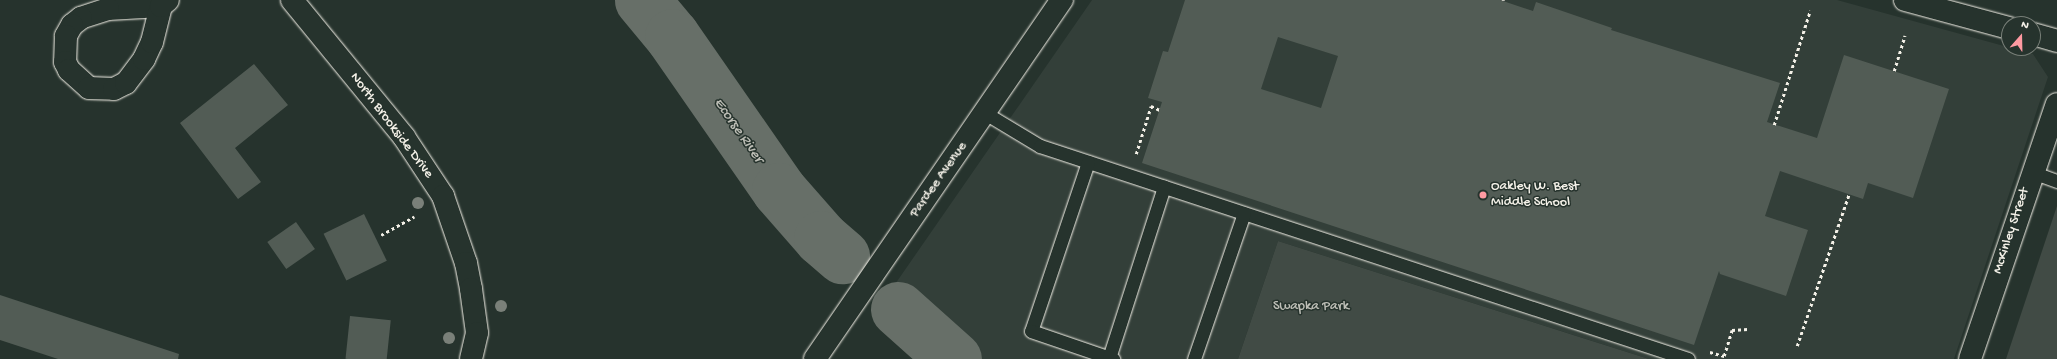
<!DOCTYPE html>
<style>
body{margin:0}
#map{position:relative;width:2057px;height:359px;overflow:hidden;background:#26332d;font-family:"Gochi Hand",sans-serif}
div>[style]{position:absolute}
.built>*{inset:0;background:#333f39}
.green>*{inset:0;background:#414b45}
.river>*{height:55px;margin:-27.5px;padding:0 27.5px;transform-origin:27.5px;border-radius:27.5px;background:#676f68}
.building>*{inset:0;background:#525c55;transform-origin:0 0}
.path>*{height:2.5px;margin-top:-1.25px;transform-origin:0;background:repeating-linear-gradient(90deg,#f4f1e8 0 3px,transparent 0 6px)}
.roads{filter:drop-shadow(0 0 1px #f4f1e8) drop-shadow(0 0 1px #f4f1e8)}
.service>*{height:13px;margin:-6.5px;padding:0 6.5px;transform-origin:6.5px;border-radius:6.5px;background:#26332d}
.minor>*{height:22px;margin:-11px;padding:0 11px;transform-origin:11px;border-radius:11px;background:#26332d}
.trees>*{width:12px;height:12px;margin:-6px;border-radius:50%;background:#7a8079}
.dots>*{width:11px;height:11px;translate:-50% -50%;box-sizing:border-box;border:2px solid #26332d;border-radius:50%}
span{translate:-50% -50%;white-space:nowrap;text-align:center;line-height:1.15;-webkit-text-stroke:3px #26332d;paint-order:stroke}
.street-label{font-size:14px;color:#f4f1e8}
.poi-label{font-size:14px;color:#f4f1e8}
.left{translate:0 -50%;text-align:left}
.park-label{font-size:14px;color:#bebfb7}
.water-label{font-size:15px;color:#bcbdb5;font-style:italic}
.north{position:absolute;left:2001px;top:16px;width:40px;height:40px;box-sizing:border-box;background:#26332d;border:1px solid #787f78;border-radius:50%;rotate:20deg;font-size:11px;font-weight:700;line-height:16px;text-align:center;color:#f4f1e8}
.north::after{content:'';display:block;margin:auto;width:14px;height:18px;background:#ff9aa2;clip-path:polygon(50% 0,100% 100%,50% 72%,0 100%)}
</style>
<div id="map">
<div class="built">
<div style="clip-path:polygon(1092px 0,1837px 0,2033px 54px,2048px 77px,1954px 359px,1649px 359px,1278px 241px,1238px 359px,961px 359px,891px 290px)"></div>
</div>
<div class="green">
<div style="clip-path:polygon(2057px 206px,2057px 359px,2006px 359px)"></div>
<div style="clip-path:polygon(1278px 241px,1570px 334px,1649px 359px,1238px 359px)"></div>
</div>
<div class="river">
<div style="left:642px;top:0;width:47px;rotate:50.2deg"></div>
<div style="left:672px;top:36px;width:188px;rotate:55.2deg"></div>
<div style="left:779px;top:190px;width:64px;rotate:48.8deg"></div>
<div style="left:821px;top:238px;width:28px;rotate:41deg"></div>
<div style="left:898px;top:309px;width:75px;rotate:41.8deg"></div>
</div>
<div class="building">
<div style="clip-path:polygon(evenodd,1185px 0,1500px 0,1533px 11px,1536px 2px,1612px 28px,1611px 30px,1780px 83px,1767px 122px,1817px 138px,1844px 55px,1949px 89px,1913px 198px,1868px 183px,1863px 199px,1780px 171px,1765px 216px,1808px 230px,1786px 296px,1720px 274px,1719px 271px,1694px 345px,1142px 163px,1162px 102px,1148px 98px,1163px 51px,1168px 52px,1185px 0,1278px 37px,1338px 56px,1321px 108px,1261px 89px,1278px 37px)"></div>
<div style="clip-path:polygon(254px 64px,288px 105px,235px 148px,261px 182px,238px 199px,180px 123px)"></div>
<div style="left:364px;top:214px;width:52px;height:45px;rotate:64deg"></div>
<div style="left:296px;top:222px;width:33px;height:35px;rotate:55deg"></div>
<div style="clip-path:polygon(0 295px,179px 354px,178px 359px,58px 359px,0 340px)"></div>
<div style="left:350px;top:316px;width:41px;height:43px;rotate:6deg"></div>
</div>
<div class="path">
<div style="left:1503px;top:1px;width:1px;rotate:-90deg"></div>
<div style="left:1894px;top:71px;width:37px;rotate:-73deg"></div>
<div style="left:1774px;top:125px;width:120px;rotate:-72.5deg"></div>
<div style="left:1136px;top:154px;width:50px;rotate:-72.6deg"></div>
<div style="left:1151px;top:106px;width:10px;rotate:24deg"></div>
<div style="left:381px;top:235px;width:38px;rotate:-29deg"></div>
<div style="left:1797px;top:346px;width:161px;rotate:-71.1deg"></div>
<div style="left:1710px;top:352px;width:15px;rotate:16deg"></div>
<div style="left:1724px;top:356px;width:27px;rotate:-73deg"></div>
<div style="left:1732px;top:330px;width:16px;rotate:-4deg"></div>
</div>
<div class="roads">
<div class="service">
<div style="left:985px;top:113px;width:64px;rotate:31deg"></div>
<div style="left:1040px;top:146px;width:682px;rotate:18.2deg"></div>
<div style="left:1088px;top:162px;width:178px;rotate:108.6deg"></div>
<div style="left:1031px;top:331px;width:87px;rotate:18.9deg"></div>
<div style="left:2032px;top:172px;width:27px;rotate:20deg"></div>
<div style="left:1109px;top:358px;width:180px;rotate:-72.2deg"></div>
<div style="left:1194px;top:359px;width:154px;rotate:-71.1deg"></div>
</div>
<div class="minor">
<div style="left:292px;top:0;width:177px;rotate:50.7deg"></div>
<div style="left:404px;top:137px;width:71px;rotate:56.5deg"></div>
<div style="left:443px;top:196px;width:71px;rotate:71.1deg"></div>
<div style="left:466px;top:263px;width:26px;rotate:79deg"></div>
<div style="left:471px;top:289px;width:44px;rotate:82.2deg"></div>
<div style="left:477px;top:333px;width:27px;rotate:103deg"></div>
<div style="left:1905px;top:0;width:108px;rotate:15.1deg"></div>
<div style="left:161px;top:6px;width:53px;rotate:176.8deg"></div>
<div style="left:108px;top:9px;width:28px;rotate:162deg"></div>
<div style="left:81px;top:18px;width:11px;rotate:142deg"></div>
<div style="left:72px;top:25px;width:13px;rotate:119deg"></div>
<div style="left:66px;top:36px;width:26px;rotate:92deg"></div>
<div style="left:65px;top:62px;width:9px;rotate:63deg"></div>
<div style="left:69px;top:70px;width:27px;rotate:42deg"></div>
<div style="left:89px;top:88px;width:25px;rotate:2deg"></div>
<div style="left:114px;top:89px;width:13px;rotate:-27deg"></div>
<div style="left:126px;top:83px;width:30px;rotate:-53deg"></div>
<div style="left:144px;top:59px;width:19px;rotate:-65deg"></div>
<div style="left:152px;top:42px;width:37px;rotate:-76deg"></div>
<div style="left:161px;top:6px;width:9px;rotate:-41deg"></div>
<div style="left:2033px;top:34px;width:25px;rotate:16deg"></div>
<div style="left:815px;top:359px;width:436px;rotate:-55.5deg"></div>
<div style="left:1970px;top:359px;width:269px;rotate:-71.2deg"></div>
</div>
</div>
<div class="trees">
<div style="left:418px;top:203px"></div>
<div style="left:501px;top:306px"></div>
<div style="left:449px;top:338px"></div>
</div>
<div class="dots">
<div style="left:1483px;top:195px;background:#ff9aa2"></div>
</div>
<div class="street-label">
<span style="left:391px;top:126px;rotate:53deg">North Brookside Drive</span>
<span style="left:939px;top:180px;rotate:-55deg">Pardee Avenue</span>
<span style="left:2012px;top:231px;rotate:-72deg">McKinley Street</span>
</div>
<div class="poi-label">
<span class="left" style="left:1491px;top:195px">Oakley W. Best<br>Middle School</span>
</div>
<div class="park-label">
<span style="left:1311px;top:307px">Swapka Park</span>
</div>
<div class="water-label">
<span style="left:738px;top:131px;rotate:55deg">Ecorse River</span>
</div>
<div class="north">N</div>
</div>
